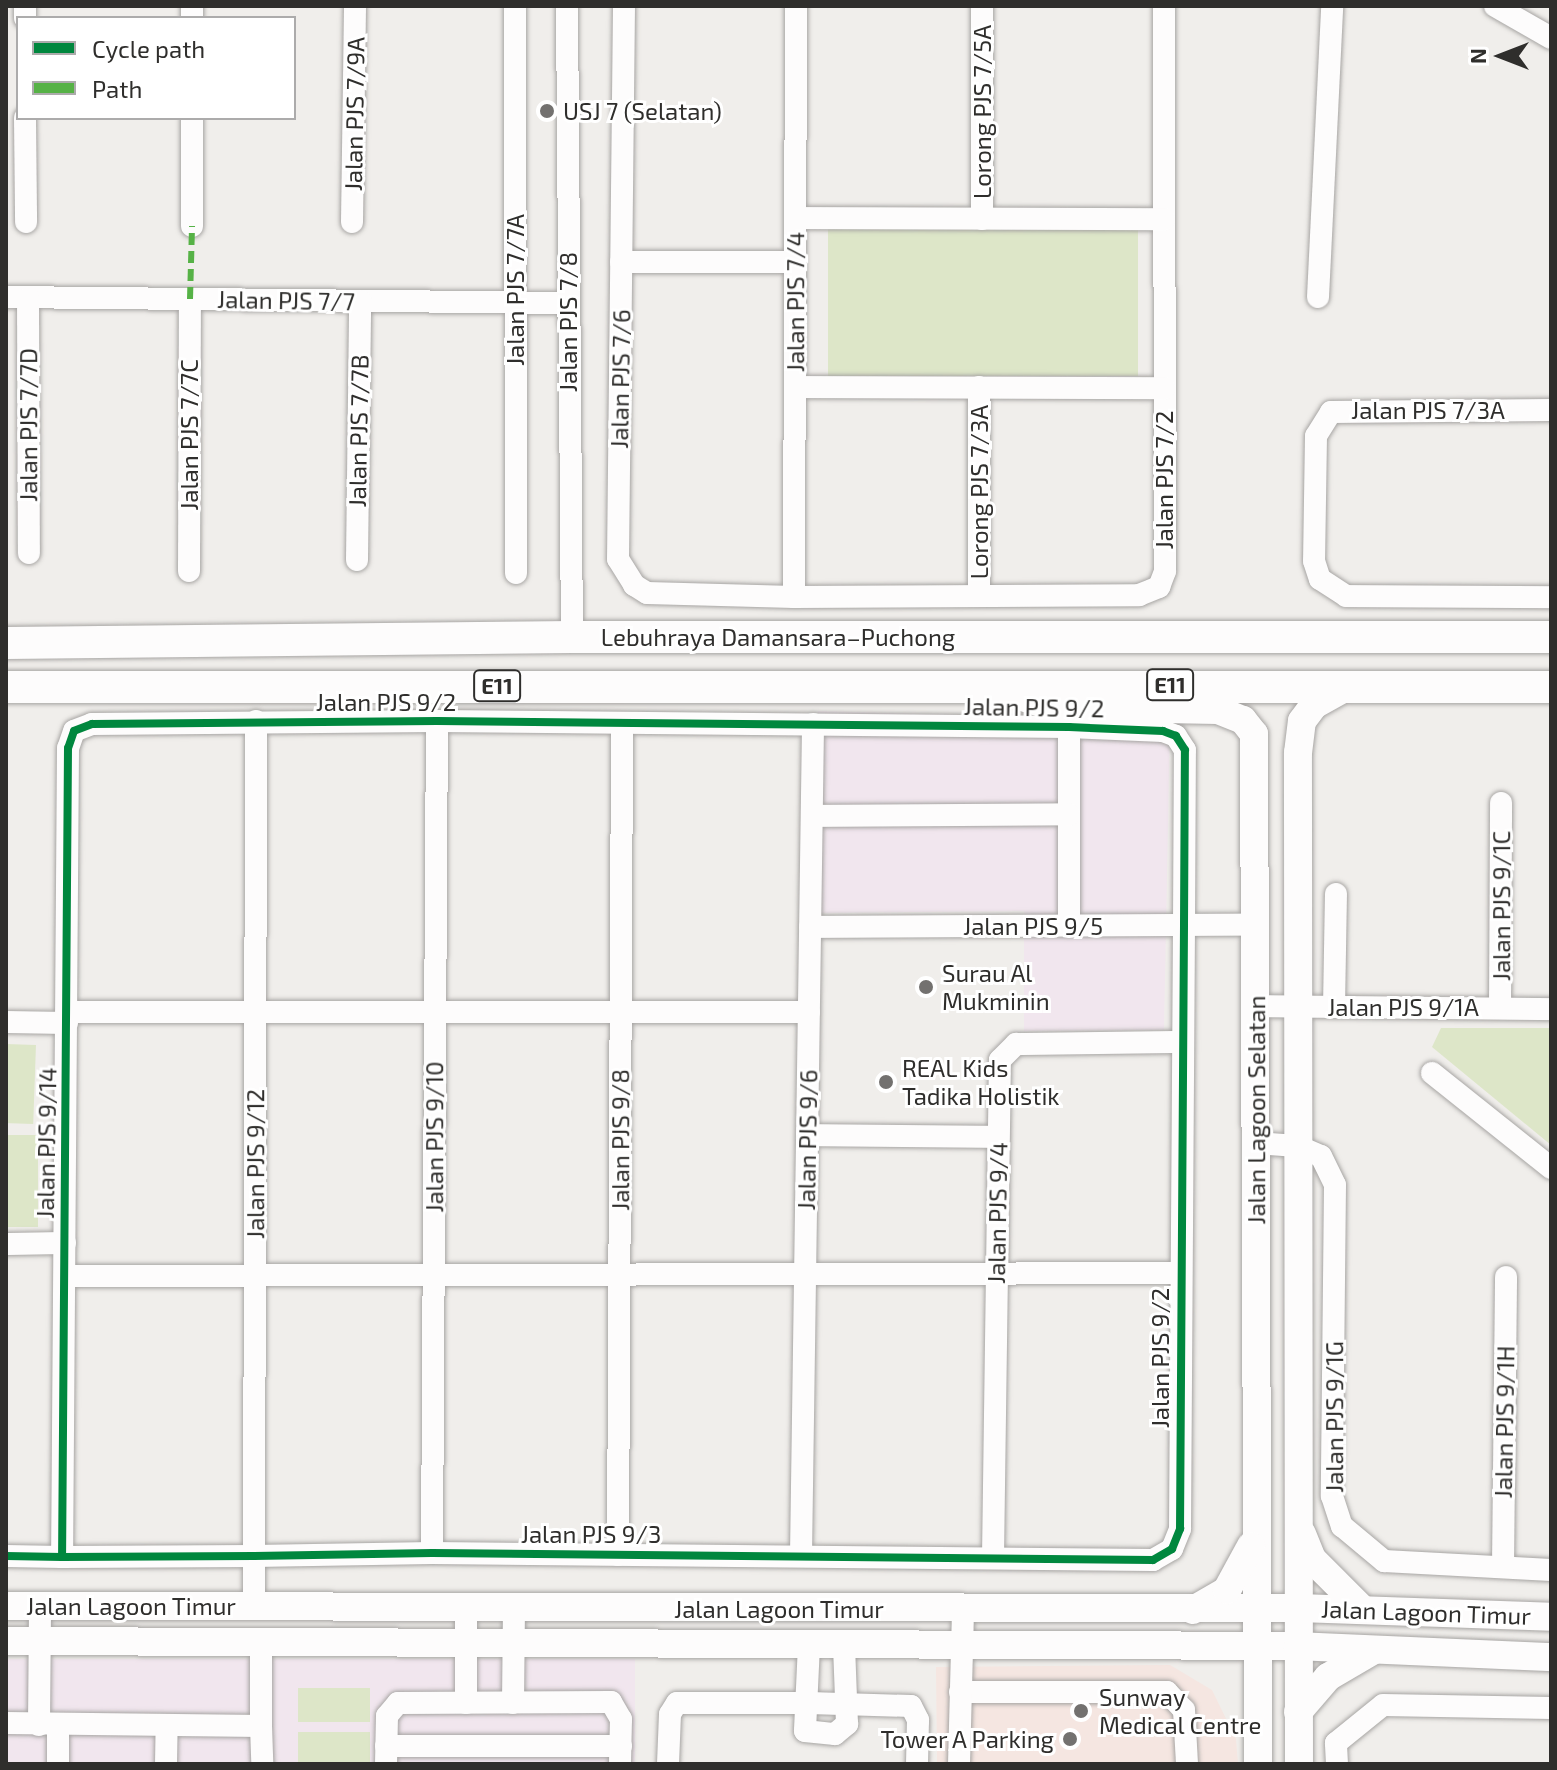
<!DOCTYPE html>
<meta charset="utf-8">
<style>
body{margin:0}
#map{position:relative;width:1557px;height:1770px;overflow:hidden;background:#f0eeeb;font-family:"Exo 2",sans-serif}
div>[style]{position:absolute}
.commercial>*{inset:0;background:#f1e6ee;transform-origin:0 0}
.medical>*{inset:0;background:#f5e6e1}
.green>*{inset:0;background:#dde6c8;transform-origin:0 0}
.roads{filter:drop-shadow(0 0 2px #a7a5a3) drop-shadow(0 0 2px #a7a5a3)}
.minor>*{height:22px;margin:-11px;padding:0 11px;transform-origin:11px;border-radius:11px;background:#fdfcfc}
.major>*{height:28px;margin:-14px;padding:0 14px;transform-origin:14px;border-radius:14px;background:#fdfcfc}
.highway>*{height:32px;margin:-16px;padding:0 16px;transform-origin:16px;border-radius:16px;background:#fdfcfc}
.quiet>*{height:6px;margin-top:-3px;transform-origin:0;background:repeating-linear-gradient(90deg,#56b246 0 12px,transparent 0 18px)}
.cycleway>*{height:8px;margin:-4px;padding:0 4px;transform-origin:4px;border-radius:4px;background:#00873e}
.dots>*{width:22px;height:22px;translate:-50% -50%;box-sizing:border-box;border:4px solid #fff;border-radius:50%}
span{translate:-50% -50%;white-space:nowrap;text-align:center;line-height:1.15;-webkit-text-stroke:6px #fff;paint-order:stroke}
.shield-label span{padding:2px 6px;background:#fff;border:2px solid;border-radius:6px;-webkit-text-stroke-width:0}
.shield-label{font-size:22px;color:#2f2e2c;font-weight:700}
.poi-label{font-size:24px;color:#2f2e2c}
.left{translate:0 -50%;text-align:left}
.right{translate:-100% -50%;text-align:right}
.street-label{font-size:24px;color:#2f2e2c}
.frame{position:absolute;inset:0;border:8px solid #2f2e2c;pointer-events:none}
.legend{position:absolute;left:16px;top:16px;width:280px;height:104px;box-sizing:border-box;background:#fff;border:2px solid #acabab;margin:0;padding:10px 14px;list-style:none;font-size:24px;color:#2f2e2c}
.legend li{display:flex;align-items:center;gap:16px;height:40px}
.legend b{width:40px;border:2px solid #acabab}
.north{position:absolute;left:1461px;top:16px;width:80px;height:80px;-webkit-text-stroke:6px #fff;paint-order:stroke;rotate:270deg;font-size:22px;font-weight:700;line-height:32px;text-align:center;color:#2f2e2c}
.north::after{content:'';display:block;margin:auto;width:28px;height:36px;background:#2f2e2c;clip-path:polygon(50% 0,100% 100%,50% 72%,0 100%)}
</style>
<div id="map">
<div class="commercial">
<div style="clip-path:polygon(818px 711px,1170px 721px,1164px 1030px,1024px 1031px,1024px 911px,816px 913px)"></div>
<div style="left:6px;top:1659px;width:629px;height:105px"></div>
</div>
<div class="medical">
<div style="clip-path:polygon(1170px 1665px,1212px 1690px,1236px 1739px,1238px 1764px,937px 1764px,936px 1667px)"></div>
</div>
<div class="green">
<div style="left:828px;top:225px;width:310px;height:151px"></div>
<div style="clip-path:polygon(1441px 1028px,1551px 1028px,1551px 1145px,1432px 1047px)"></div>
<div style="left:6px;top:1044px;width:30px;height:79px;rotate:2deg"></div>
<div style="left:6px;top:1135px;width:32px;height:92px"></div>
<div style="left:298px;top:1688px;width:72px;height:34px"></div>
<div style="left:298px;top:1732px;width:72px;height:32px"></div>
</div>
<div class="roads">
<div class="minor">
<div style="left:25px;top:6px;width:12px;rotate:90deg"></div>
<div style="left:192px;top:6px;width:12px;rotate:90deg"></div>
<div style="left:515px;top:6px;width:567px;rotate:89.9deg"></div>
<div style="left:567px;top:6px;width:631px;rotate:89.55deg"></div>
<div style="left:624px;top:6px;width:553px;rotate:90.62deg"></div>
<div style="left:618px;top:559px;width:31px;rotate:58deg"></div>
<div style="left:634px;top:585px;width:15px;rotate:32deg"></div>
<div style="left:647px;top:593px;width:147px;rotate:1.6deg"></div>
<div style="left:794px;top:597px;width:345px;rotate:-0.3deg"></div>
<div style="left:1139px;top:595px;width:22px;rotate:-22deg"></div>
<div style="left:1159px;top:587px;width:17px;rotate:-69deg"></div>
<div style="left:1165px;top:571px;width:565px;rotate:-90.1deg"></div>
<div style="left:1495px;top:6px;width:64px;rotate:29.7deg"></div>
<div style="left:25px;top:118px;width:104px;rotate:89.4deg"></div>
<div style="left:192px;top:118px;width:108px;rotate:90deg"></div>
<div style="left:795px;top:218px;width:369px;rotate:0.2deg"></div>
<div style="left:982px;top:219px;width:213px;rotate:-90deg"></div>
<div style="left:352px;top:222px;width:216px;rotate:-89.2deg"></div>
<div style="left:621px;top:262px;width:174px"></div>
<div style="left:6px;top:297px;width:561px;rotate:0.61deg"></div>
<div style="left:1318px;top:297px;width:291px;rotate:-87.2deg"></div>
<div style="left:28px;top:298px;width:255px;rotate:89.8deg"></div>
<div style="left:795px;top:387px;width:369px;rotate:0.2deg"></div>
<div style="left:1551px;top:410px;width:220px;rotate:179.5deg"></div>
<div style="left:1331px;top:412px;width:28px;rotate:122deg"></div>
<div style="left:1316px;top:436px;width:125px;rotate:90.9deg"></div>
<div style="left:1314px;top:561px;width:19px;rotate:72deg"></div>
<div style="left:1320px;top:579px;width:31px;rotate:33deg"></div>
<div style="left:1346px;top:596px;width:205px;rotate:0.3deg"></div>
<div style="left:357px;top:560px;width:259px;rotate:-89.3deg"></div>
<div style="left:189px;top:571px;width:272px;rotate:-89.8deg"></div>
<div style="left:979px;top:596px;width:209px;rotate:-90deg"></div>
<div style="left:794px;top:597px;width:591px;rotate:-89.81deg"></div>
<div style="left:1069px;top:727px;width:199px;rotate:90deg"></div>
<div style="left:812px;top:816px;width:257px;rotate:-0.4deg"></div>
<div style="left:810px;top:927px;width:446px;rotate:-0.3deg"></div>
<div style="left:1256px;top:1006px;width:295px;rotate:0.6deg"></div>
<div style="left:1334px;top:1007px;width:113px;rotate:-89deg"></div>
<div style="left:1500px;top:1008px;width:205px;rotate:-89.7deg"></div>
<div style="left:67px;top:1012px;width:742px"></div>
<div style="left:6px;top:1022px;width:61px;rotate:0.9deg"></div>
<div style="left:1432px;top:1073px;width:152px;rotate:38.6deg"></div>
<div style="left:807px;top:1135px;width:190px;rotate:0.6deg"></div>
<div style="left:1256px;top:1143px;width:41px;rotate:4.2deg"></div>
<div style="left:1297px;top:1146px;width:26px;rotate:23deg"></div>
<div style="left:1321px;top:1156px;width:32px;rotate:64deg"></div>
<div style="left:1335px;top:1185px;width:311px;rotate:90.6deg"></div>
<div style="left:1332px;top:1496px;width:32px;rotate:72deg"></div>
<div style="left:1342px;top:1526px;width:55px;rotate:39.8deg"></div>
<div style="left:1384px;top:1561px;width:167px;rotate:3.1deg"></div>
<div style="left:6px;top:1244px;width:59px;rotate:-1deg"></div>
<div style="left:65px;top:1276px;width:1116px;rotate:-0.15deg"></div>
<div style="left:432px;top:1553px;width:832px;rotate:-89.66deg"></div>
<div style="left:618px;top:1555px;width:829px;rotate:-89.72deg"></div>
<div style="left:801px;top:1555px;width:831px;rotate:-89.17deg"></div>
<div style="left:6px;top:1556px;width:56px;rotate:1deg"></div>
<div style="left:62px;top:1557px;width:192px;rotate:-0.3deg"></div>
<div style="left:254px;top:1556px;width:178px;rotate:-1deg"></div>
<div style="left:432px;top:1553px;width:721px;rotate:0.56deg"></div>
<div style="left:1153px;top:1560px;width:22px;rotate:-30deg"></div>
<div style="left:1172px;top:1549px;width:22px;rotate:-68deg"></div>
<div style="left:1180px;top:1529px;width:604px;rotate:-89.62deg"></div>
<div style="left:1184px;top:925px;width:175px;rotate:-89.7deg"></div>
<div style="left:1185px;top:750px;width:17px;rotate:-123deg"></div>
<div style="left:1176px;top:736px;width:14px;rotate:-159deg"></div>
<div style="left:1163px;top:731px;width:94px;rotate:-177.6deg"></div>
<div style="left:1069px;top:727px;width:632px;rotate:-179.46deg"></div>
<div style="left:437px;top:721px;width:345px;rotate:179.5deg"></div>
<div style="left:92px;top:724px;width:19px;rotate:159deg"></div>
<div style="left:74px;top:731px;width:18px;rotate:109deg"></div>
<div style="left:68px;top:748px;width:809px;rotate:90.42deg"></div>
<div style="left:993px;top:1557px;width:497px;rotate:-89.2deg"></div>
<div style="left:1000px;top:1060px;width:23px;rotate:-45deg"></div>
<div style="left:1016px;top:1044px;width:166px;rotate:-0.7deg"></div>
<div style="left:1503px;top:1567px;width:290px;rotate:-89.4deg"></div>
<div style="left:254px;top:1607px;width:886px;rotate:-89.87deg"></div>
<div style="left:809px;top:1645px;width:86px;rotate:92.7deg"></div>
<div style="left:805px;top:1731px;width:30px;rotate:6deg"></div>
<div style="left:835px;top:1734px;width:16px;rotate:-40deg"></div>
<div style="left:847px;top:1724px;width:79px;rotate:-92.2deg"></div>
<div style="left:960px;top:1692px;width:207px"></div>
<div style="left:1167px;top:1692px;width:25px;rotate:47deg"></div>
<div style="left:1184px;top:1710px;width:54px;rotate:86.8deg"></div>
<div style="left:466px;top:1703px;width:96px;rotate:-90deg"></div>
<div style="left:513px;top:1703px;width:95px;rotate:-89.4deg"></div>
<div style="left:6px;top:1723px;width:255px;rotate:0.7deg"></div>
<div style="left:261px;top:1726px;width:84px;rotate:-90deg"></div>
<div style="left:39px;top:1725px;width:119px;rotate:-89.5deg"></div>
<div style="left:261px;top:1726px;width:38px;rotate:88deg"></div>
<div style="left:386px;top:1746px;width:235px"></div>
<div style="left:58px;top:1764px;width:39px;rotate:-90deg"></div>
<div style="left:166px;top:1764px;width:39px;rotate:-89deg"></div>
<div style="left:386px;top:1764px;width:48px;rotate:-88.8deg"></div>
<div style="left:387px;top:1716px;width:17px;rotate:-50deg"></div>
<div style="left:398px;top:1703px;width:213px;rotate:-0.3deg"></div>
<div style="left:611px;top:1702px;width:20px;rotate:60deg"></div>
<div style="left:621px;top:1719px;width:45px;rotate:91.3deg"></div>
<div style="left:668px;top:1764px;width:50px;rotate:-87.7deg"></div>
<div style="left:670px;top:1714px;width:13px;rotate:-58deg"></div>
<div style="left:677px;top:1703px;width:132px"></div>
<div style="left:809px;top:1703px;width:102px;rotate:1.7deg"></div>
<div style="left:911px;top:1706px;width:16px;rotate:63deg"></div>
<div style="left:918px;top:1720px;width:44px;rotate:91.3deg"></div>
<div style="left:959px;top:1764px;width:155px;rotate:-88.5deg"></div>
<div style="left:1337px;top:1764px;width:21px;rotate:-93deg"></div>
<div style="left:1336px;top:1743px;width:60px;rotate:-39deg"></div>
<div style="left:1383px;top:1705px;width:168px;rotate:1deg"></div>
</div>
<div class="major">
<div style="left:1004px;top:691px;width:52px;rotate:18.1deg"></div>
<div style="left:1053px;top:707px;width:165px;rotate:1deg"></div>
<div style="left:1218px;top:710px;width:27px;rotate:22deg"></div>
<div style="left:1243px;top:720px;width:18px;rotate:52deg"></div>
<div style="left:1254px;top:734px;width:1030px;rotate:89.78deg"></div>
<div style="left:1302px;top:1534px;width:27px;rotate:68deg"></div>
<div style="left:1312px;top:1559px;width:71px;rotate:45deg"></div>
<div style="left:6px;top:1606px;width:1293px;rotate:0.09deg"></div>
<div style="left:1299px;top:1608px;width:252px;rotate:2deg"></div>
<div style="left:1193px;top:1610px;width:39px;rotate:-30deg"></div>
<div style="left:1227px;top:1590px;width:50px;rotate:-61.4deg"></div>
<div style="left:6px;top:1641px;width:1292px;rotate:0.22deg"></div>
<div style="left:1298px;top:1646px;width:253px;rotate:2.5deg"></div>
<div style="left:1298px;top:1712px;width:46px;rotate:-49.4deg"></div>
<div style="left:1328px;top:1677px;width:53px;rotate:-30.4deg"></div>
<div style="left:1299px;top:1764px;width:1011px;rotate:-90.06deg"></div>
<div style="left:1298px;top:753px;width:32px;rotate:-83deg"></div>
<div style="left:1302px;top:721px;width:20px;rotate:-53deg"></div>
<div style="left:1314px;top:705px;width:39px;rotate:-29deg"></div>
</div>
<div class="highway">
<div style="left:6px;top:643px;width:566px;rotate:-0.61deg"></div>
<div style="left:572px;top:637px;width:979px"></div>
<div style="left:6px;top:687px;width:1545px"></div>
</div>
</div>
<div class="quiet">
<div style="left:190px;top:299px;width:73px;rotate:-88.4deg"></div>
</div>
<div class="cycleway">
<div style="left:6px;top:1556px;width:56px;rotate:1deg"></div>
<div style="left:62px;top:1557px;width:192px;rotate:-0.3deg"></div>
<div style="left:254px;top:1556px;width:178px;rotate:-1deg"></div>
<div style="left:432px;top:1553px;width:721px;rotate:0.56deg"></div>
<div style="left:1153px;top:1560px;width:22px;rotate:-30deg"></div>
<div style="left:1172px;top:1549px;width:22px;rotate:-68deg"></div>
<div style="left:1180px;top:1529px;width:604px;rotate:-89.62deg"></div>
<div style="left:1184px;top:925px;width:175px;rotate:-89.7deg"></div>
<div style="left:1185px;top:750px;width:17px;rotate:-123deg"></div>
<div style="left:1176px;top:736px;width:14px;rotate:-159deg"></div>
<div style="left:1163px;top:731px;width:94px;rotate:-177.6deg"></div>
<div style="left:1069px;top:727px;width:632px;rotate:-179.46deg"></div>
<div style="left:437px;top:721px;width:345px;rotate:179.5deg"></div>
<div style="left:92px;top:724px;width:19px;rotate:159deg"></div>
<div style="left:74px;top:731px;width:18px;rotate:109deg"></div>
<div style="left:68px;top:748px;width:809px;rotate:90.42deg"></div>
</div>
<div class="dots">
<div style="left:547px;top:111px;background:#73716f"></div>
<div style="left:926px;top:987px;background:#73716f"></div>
<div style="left:886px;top:1082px;background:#73716f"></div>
<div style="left:1081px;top:1711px;background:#73716f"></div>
<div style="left:1070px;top:1739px;background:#73716f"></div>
</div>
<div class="shield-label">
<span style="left:1170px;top:685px">E11</span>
<span style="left:497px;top:686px">E11</span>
</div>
<div class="poi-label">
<span class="left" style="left:563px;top:111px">USJ 7 (Selatan)</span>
<span class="left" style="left:942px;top:987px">Surau Al<br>Mukminin</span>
<span class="left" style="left:902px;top:1082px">REAL Kids<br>Tadika Holistik</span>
<span class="left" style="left:1099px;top:1711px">Sunway<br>Medical Centre</span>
<span class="right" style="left:1054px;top:1739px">Tower A Parking</span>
</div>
<div class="street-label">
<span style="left:982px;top:112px;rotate:-90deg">Lorong PJS 7/5A</span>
<span style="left:354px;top:114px;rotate:-89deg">Jalan PJS 7/9A</span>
<span style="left:515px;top:290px;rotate:-90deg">Jalan PJS 7/7A</span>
<span style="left:286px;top:300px;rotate:1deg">Jalan PJS 7/7</span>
<span style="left:795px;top:302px;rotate:-90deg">Jalan PJS 7/4</span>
<span style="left:568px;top:322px;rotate:-90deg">Jalan PJS 7/8</span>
<span style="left:620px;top:379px;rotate:-89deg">Jalan PJS 7/6</span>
<span style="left:1428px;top:410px">Jalan PJS 7/3A</span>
<span style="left:28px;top:425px;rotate:-90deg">Jalan PJS 7/7D</span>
<span style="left:358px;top:431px;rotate:-89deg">Jalan PJS 7/7B</span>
<span style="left:189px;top:435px;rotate:-90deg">Jalan PJS 7/7C</span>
<span style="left:1164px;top:480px;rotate:-90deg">Jalan PJS 7/2</span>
<span style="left:979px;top:492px;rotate:-90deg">Lorong PJS 7/3A</span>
<span style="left:778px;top:637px">Lebuhraya Damansara–Puchong</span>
<span style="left:386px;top:702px">Jalan PJS 9/2</span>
<span style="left:1034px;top:707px;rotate:1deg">Jalan PJS 9/2</span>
<span style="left:1501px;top:906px;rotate:-90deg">Jalan PJS 9/1C</span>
<span style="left:1033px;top:926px">Jalan PJS 9/5</span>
<span style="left:1403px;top:1007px">Jalan PJS 9/1A</span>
<span style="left:1256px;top:1110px;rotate:-90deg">Jalan Lagoon Selatan</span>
<span style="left:434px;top:1137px;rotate:-90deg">Jalan PJS 9/10</span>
<span style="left:620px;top:1140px;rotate:-90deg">Jalan PJS 9/8</span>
<span style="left:807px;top:1140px;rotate:-89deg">Jalan PJS 9/6</span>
<span style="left:46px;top:1143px;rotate:-89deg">Jalan PJS 9/14</span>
<span style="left:255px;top:1164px;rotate:-90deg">Jalan PJS 9/12</span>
<span style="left:997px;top:1213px;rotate:-89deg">Jalan PJS 9/4</span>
<span style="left:1160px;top:1358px;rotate:-90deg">Jalan PJS 9/2</span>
<span style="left:1334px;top:1417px;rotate:-90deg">Jalan PJS 9/1G</span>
<span style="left:1504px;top:1422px;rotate:-89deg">Jalan PJS 9/1H</span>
<span style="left:591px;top:1534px">Jalan PJS 9/3</span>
<span style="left:131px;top:1606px">Jalan Lagoon Timur</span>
<span style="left:779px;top:1609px">Jalan Lagoon Timur</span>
<span style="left:1426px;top:1612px;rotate:2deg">Jalan Lagoon Timur</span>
</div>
<div class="frame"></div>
<ul class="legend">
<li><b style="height:10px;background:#00873e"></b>Cycle path</li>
<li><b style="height:10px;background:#56b246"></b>Path</li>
</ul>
<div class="north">N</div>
</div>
